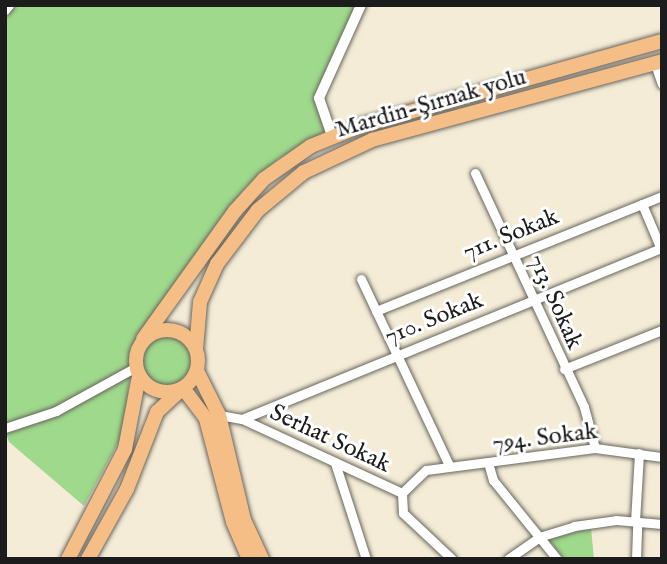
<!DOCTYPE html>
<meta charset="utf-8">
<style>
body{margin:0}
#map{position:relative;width:667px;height:564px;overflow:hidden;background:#f4ecd7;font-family:"IM FELL English",serif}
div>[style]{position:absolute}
.green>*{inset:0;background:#9fd98c}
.round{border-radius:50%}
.roads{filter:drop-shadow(0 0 2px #68655d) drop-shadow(0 0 2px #68655d)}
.minor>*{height:9px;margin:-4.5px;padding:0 4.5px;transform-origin:4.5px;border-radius:4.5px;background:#fff}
.tertiary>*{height:10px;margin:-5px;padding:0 5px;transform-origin:5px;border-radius:5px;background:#fff}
.primary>*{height:14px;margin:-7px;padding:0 7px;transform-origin:7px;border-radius:7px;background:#f6be87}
.trunk>*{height:14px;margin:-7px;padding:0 7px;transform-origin:7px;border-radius:7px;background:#f6be87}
.trunk>.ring{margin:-7px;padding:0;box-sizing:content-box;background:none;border:14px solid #f6be87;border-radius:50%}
span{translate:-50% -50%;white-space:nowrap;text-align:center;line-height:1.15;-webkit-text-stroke:6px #fff;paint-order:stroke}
.street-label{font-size:24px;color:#1c1c1c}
.frame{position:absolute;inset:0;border:7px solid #1c1c1c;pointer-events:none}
</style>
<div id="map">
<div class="green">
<div style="clip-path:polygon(5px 5px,361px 5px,319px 98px,329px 130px,278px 159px,244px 189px,133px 344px,124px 432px,84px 506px,9px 442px,5px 431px)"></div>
<div class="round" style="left:140px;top:334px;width:52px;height:52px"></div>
<div style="clip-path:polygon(591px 528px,594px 559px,564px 559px,548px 539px)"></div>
</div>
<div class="roads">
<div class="minor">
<div style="left:5px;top:10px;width:6px;rotate:-51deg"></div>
<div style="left:655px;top:64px;width:21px;rotate:71deg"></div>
<div style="left:475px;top:173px;width:258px;rotate:65deg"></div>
<div style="left:584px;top:407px;width:42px;rotate:75deg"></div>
<div style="left:642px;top:204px;width:49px;rotate:67.1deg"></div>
<div style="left:361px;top:279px;width:204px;rotate:64.7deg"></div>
<div style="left:376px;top:311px;width:308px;rotate:-21.9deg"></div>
<div style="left:564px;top:369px;width:105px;rotate:-21.7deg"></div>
<div style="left:219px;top:415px;width:23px;rotate:10deg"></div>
<div style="left:242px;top:419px;width:453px;rotate:-22.2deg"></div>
<div style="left:242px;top:419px;width:176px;rotate:24.8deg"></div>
<div style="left:5px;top:428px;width:54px;rotate:-18.4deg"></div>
<div style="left:56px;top:411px;width:91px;rotate:-28.8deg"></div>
<div style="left:335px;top:463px;width:101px;rotate:72.1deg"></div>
<div style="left:489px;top:466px;width:15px;rotate:74deg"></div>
<div style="left:493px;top:480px;width:102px;rotate:51deg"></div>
<div style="left:635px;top:521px;width:68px;rotate:-86.6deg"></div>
<div style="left:452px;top:559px;width:67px;rotate:-136.8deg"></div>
<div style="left:403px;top:513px;width:20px;rotate:-93deg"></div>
<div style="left:402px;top:493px;width:33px;rotate:-44deg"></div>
<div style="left:426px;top:470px;width:170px;rotate:-7.4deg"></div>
<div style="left:595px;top:448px;width:68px;rotate:7.7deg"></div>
<div style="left:508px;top:559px;width:38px;rotate:-35deg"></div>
<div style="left:539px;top:537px;width:37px;rotate:-17deg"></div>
<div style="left:574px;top:526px;width:42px;rotate:-8.1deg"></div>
<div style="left:616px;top:520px;width:46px;rotate:5deg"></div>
<div style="left:636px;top:559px;width:37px;rotate:-88deg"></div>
</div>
<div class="tertiary">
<div style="left:332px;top:136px;width:40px;rotate:-108.9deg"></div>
<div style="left:319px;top:98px;width:102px;rotate:-65.7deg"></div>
</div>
<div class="primary">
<div style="left:197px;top:371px;width:49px;rotate:63.4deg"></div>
<div style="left:219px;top:415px;width:108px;rotate:76.6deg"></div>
<div style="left:244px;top:520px;width:43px;rotate:65.2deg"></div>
<div style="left:183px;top:388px;width:39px;rotate:53deg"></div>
<div style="left:206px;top:419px;width:106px;rotate:75.3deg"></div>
<div style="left:233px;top:522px;width:40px;rotate:66.6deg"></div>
</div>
<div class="trunk">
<div class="ring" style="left:136px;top:330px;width:48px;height:48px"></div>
<div style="left:143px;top:339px;width:158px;rotate:-54.3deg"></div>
<div style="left:235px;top:211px;width:43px;rotate:-47.8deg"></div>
<div style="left:264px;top:179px;width:57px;rotate:-35.1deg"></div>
<div style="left:311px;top:146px;width:56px;rotate:-22deg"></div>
<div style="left:363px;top:125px;width:311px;rotate:-15.7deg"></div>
<div style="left:196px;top:349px;width:47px;rotate:-85.1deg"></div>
<div style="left:200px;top:302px;width:42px;rotate:-65.9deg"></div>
<div style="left:217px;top:264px;width:68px;rotate:-52.8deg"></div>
<div style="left:258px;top:210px;width:60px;rotate:-39.6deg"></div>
<div style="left:304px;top:172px;width:75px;rotate:-25.2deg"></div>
<div style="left:372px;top:140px;width:301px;rotate:-15.2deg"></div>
<div style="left:68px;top:559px;width:124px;rotate:-62.6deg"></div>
<div style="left:125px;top:449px;width:74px;rotate:-79.1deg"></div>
<div style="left:88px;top:559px;width:80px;rotate:-60.9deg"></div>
<div style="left:127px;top:489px;width:83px;rotate:-68.7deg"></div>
<div style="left:157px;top:412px;width:35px;rotate:-43deg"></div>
</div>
</div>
<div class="street-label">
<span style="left:431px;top:104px;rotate:-16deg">Mardin-Şırnak yolu</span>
<span style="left:511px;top:235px;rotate:-22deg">711. Sokak</span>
<span style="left:555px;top:302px;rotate:66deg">713. Sokak</span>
<span style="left:434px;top:319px;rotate:-22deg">710. Sokak</span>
<span style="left:545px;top:438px;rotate:-7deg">794. Sokak</span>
<span style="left:330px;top:439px;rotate:25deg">Serhat Sokak</span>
</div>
<div class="frame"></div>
</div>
